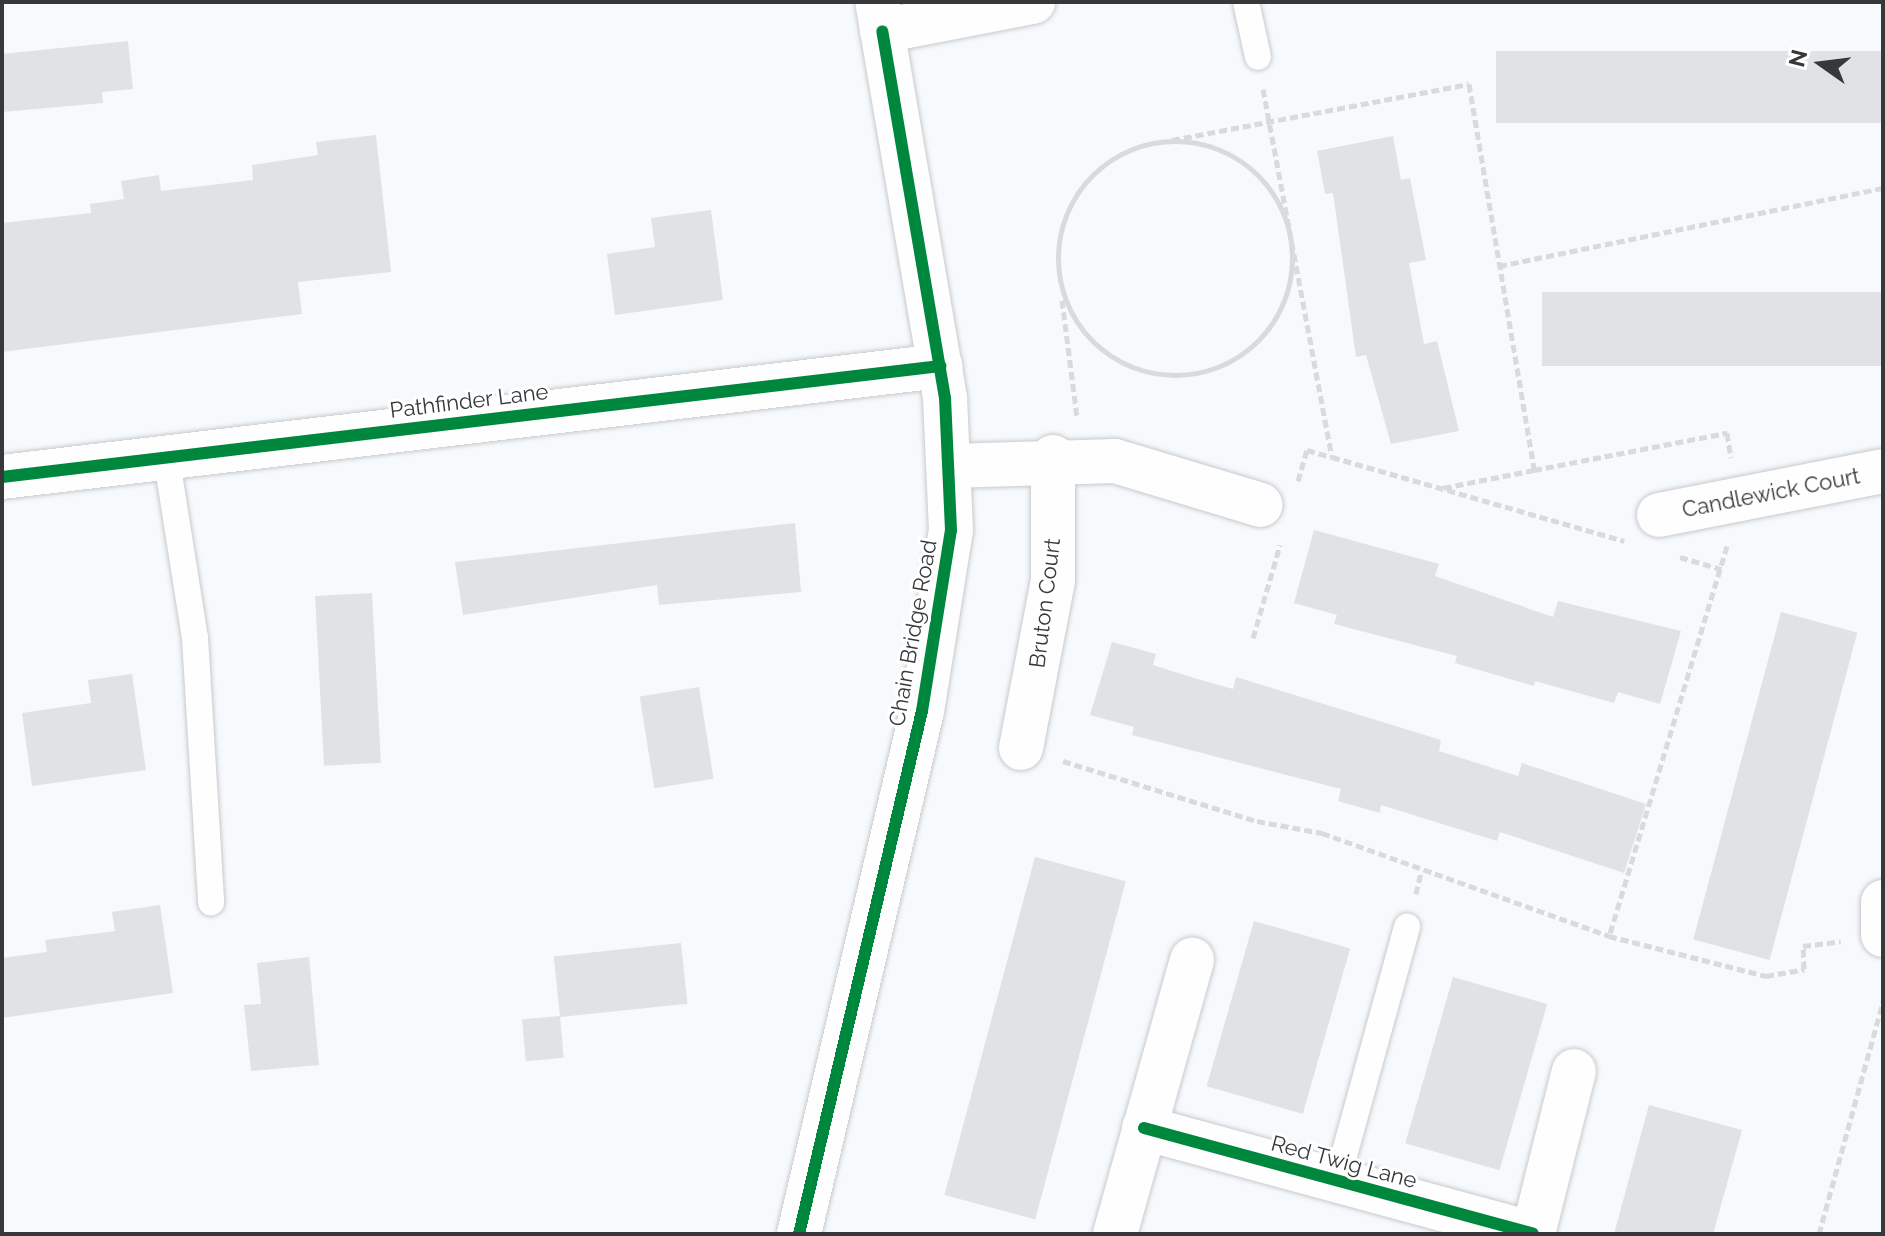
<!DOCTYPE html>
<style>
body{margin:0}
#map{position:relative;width:1885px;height:1236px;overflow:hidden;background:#f7fafd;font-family:Raleway,sans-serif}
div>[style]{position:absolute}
.building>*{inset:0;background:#e0e2e5;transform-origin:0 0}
.path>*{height:5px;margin-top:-2.5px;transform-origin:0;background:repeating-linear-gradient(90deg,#d8dadb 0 8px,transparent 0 12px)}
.path>.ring{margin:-2.5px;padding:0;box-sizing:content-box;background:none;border:5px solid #d8dadb;border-radius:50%}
.roads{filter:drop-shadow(0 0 2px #c8cacc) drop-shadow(0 0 2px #c8cacc)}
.service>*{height:26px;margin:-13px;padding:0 13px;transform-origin:13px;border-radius:13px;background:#fefeff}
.minor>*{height:44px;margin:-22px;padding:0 22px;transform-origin:22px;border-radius:22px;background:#fefeff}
.secondary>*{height:44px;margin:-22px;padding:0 22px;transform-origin:22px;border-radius:22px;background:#fefeff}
.cycleway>*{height:12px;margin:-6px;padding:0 6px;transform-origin:6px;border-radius:6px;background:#00873e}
span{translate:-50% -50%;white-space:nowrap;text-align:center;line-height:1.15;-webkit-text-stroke:6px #fff;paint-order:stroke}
.street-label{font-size:22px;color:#36383a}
.frame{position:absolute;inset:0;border:4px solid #36383a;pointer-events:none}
.north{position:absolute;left:1781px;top:24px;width:80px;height:80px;-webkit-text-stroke:6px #fff;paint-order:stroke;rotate:284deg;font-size:22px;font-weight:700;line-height:32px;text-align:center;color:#36383a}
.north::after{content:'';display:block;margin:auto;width:28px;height:36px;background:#36383a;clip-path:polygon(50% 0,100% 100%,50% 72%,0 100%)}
</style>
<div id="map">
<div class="building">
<div style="clip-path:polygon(128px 41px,133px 89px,102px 92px,103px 103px,2px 112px,2px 54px)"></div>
<div style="left:1883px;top:51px;width:72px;height:387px;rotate:90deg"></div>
<div style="clip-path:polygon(376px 135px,391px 272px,298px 282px,302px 314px,2px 352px,2px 223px,91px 213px,90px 204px,124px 199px,121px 181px,159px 175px,161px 191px,253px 180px,252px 165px,318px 155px,316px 142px)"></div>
<div style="clip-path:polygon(1393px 136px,1401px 180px,1410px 178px,1426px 260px,1409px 263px,1424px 344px,1437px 341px,1459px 431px,1391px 444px,1366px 355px,1356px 357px,1333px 193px,1325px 194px,1317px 151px)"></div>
<div style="clip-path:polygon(711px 210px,723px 300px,615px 315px,607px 254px,655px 247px,651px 218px)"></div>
<div style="left:1883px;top:292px;width:74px;height:341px;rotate:90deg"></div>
<div style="clip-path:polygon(795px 523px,801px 592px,659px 605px,657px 585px,463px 615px,455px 562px)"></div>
<div style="clip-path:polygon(1314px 530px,1439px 564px,1435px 576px,1553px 617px,1558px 601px,1681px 631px,1660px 704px,1618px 692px,1614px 703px,1535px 681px,1534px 686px,1455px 663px,1457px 656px,1334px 624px,1337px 615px,1294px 603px)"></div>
<div style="left:372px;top:593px;width:170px;height:57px;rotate:87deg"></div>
<div style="left:1781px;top:612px;width:79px;height:339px;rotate:15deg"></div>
<div style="clip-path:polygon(1112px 642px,1156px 654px,1153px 665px,1194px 678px,1233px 689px,1236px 677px,1441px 740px,1439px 751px,1518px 776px,1522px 763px,1646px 804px,1624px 873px,1500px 832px,1497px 841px,1381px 805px,1380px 813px,1338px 801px,1341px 789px,1132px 735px,1134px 727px,1090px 715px)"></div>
<div style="clip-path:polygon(132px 674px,146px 770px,32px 786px,22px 713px,91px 703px,88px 680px)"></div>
<div style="left:699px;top:687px;width:93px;height:60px;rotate:81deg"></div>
<div style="left:1035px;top:857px;width:94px;height:350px;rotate:15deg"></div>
<div style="clip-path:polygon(160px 905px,173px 993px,2px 1018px,2px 958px,47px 952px,45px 940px,115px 931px,112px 912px)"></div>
<div style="left:1254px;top:921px;width:100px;height:172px;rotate:16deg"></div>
<div style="left:681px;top:943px;width:61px;height:128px;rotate:84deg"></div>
<div style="clip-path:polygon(309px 957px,319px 1065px,251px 1071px,244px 1005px,261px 1004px,257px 963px)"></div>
<div style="left:1453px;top:977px;width:98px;height:173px;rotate:16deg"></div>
<div style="left:560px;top:1016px;width:42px;height:38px;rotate:85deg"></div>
<div style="clip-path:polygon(1649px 1105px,1742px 1130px,1713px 1234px,1614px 1234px)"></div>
</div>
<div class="path">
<div style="left:1263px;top:89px;width:374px;rotate:79.4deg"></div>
<div style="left:1332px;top:457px;width:304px;rotate:16deg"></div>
<div style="left:1172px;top:140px;width:302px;rotate:-10.7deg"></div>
<div style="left:1469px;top:84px;width:391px;rotate:80.4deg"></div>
<div style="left:1534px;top:470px;width:93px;rotate:168.8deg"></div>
<div class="ring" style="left:1058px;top:141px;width:229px;height:229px"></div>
<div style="left:1499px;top:266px;width:392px;rotate:-11.5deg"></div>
<div style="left:1062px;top:300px;width:118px;rotate:82.7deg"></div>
<div style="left:1534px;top:470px;width:197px;rotate:-10.9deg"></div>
<div style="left:1727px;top:433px;width:25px;rotate:81deg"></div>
<div style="left:1298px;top:481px;width:32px;rotate:-74deg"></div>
<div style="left:1307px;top:450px;width:26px;rotate:16deg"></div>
<div style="left:1727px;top:546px;width:407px;rotate:106.8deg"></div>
<div style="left:1609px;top:936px;width:162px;rotate:14.3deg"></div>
<div style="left:1766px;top:976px;width:39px;rotate:-10deg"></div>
<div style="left:1804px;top:969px;width:23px;rotate:-92deg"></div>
<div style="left:1803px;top:946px;width:38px;rotate:-7deg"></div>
<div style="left:1680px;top:557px;width:43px;rotate:16.3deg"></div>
<div style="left:1253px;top:638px;width:97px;rotate:-73.8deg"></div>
<div style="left:1063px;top:761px;width:203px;rotate:17.2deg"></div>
<div style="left:1257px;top:821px;width:66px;rotate:10.5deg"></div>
<div style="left:1322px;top:833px;width:305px;rotate:19.7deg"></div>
<div style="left:1416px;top:894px;width:23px;rotate:-77deg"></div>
<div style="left:1819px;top:1234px;width:242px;rotate:-74.6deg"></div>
</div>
<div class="roads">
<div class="service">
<div style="left:1246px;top:2px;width:56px;rotate:77.7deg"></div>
<div style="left:166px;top:455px;width:185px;rotate:81deg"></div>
<div style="left:195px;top:638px;width:265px;rotate:86.5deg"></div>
<div style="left:1337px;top:1181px;width:264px;rotate:-74.6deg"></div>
</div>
<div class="minor">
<div style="left:950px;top:466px;width:165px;rotate:-1.7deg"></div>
<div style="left:1115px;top:461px;width:152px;rotate:16.8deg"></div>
<div style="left:2px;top:477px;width:945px;rotate:-6.75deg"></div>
<div style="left:1659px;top:515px;width:228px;rotate:-11.1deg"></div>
<div style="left:1021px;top:748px;width:171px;rotate:-79.2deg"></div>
<div style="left:1053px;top:580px;width:123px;rotate:-90deg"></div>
<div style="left:1883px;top:902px;width:33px;rotate:90deg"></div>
<div style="left:1144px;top:1128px;width:403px;rotate:15.2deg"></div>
<div style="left:1115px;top:1234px;width:285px;rotate:-74.3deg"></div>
<div style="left:1533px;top:1234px;width:168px;rotate:-75.9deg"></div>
</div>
<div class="secondary">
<div style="left:882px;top:31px;width:154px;rotate:-10.9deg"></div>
<div style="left:799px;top:1234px;width:537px;rotate:-76.77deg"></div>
<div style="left:922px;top:711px;width:183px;rotate:-80.9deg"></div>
<div style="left:951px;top:530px;width:132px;rotate:-92.6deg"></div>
<div style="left:945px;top:398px;width:402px;rotate:-99.7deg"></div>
</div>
</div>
<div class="cycleway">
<div style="left:2px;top:477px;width:945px;rotate:-6.75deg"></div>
<div style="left:1144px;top:1128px;width:403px;rotate:15.2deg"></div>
<div style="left:799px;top:1234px;width:537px;rotate:-76.77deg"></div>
<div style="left:922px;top:711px;width:183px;rotate:-80.9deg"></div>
<div style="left:951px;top:530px;width:132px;rotate:-92.6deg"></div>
<div style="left:945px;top:398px;width:372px;rotate:-99.7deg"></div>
</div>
<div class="street-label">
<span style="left:469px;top:401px;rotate:-7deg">Pathfinder Lane</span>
<span style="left:1771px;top:493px;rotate:-11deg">Candlewick Court</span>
<span style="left:1045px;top:603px;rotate:-83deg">Bruton Court</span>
<span style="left:913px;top:633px;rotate:-80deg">Chain Bridge Road</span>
<span style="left:1344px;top:1162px;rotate:15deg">Red Twig Lane</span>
</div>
<div class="frame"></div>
<div class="north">N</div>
</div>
